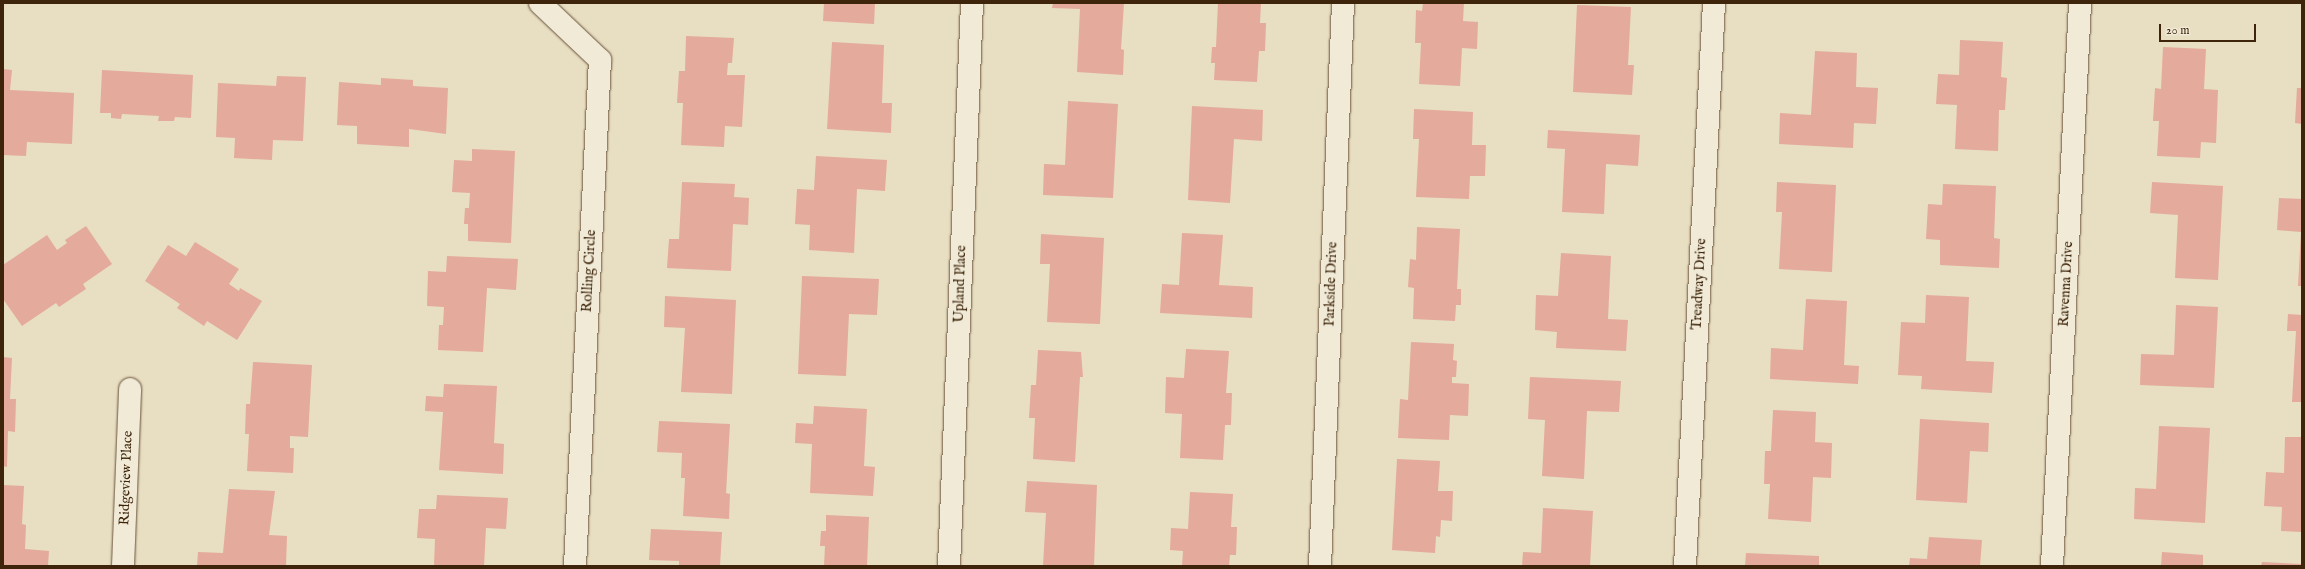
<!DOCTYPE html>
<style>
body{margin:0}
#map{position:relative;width:2305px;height:569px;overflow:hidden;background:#e8dec2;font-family:"IM FELL English",serif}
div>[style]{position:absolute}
.building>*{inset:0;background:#e4aa9b}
.roads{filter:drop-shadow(0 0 1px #685238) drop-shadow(0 0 1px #685238)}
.minor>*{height:22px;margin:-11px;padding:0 11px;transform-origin:11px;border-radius:11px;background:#f0ead7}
span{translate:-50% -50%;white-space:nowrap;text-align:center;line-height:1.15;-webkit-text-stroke:3px #f0ead7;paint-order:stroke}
.street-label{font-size:14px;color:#3d240a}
.frame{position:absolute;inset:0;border:4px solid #3d240a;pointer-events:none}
.scale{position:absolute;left:2159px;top:24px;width:97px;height:18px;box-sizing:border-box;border:2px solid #3d240a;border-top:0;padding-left:5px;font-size:12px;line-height:14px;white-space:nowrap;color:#3d240a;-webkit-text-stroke:3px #f0ead7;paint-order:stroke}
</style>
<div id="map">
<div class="building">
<div style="clip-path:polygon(824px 3px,875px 3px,874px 24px,823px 21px)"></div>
<div style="clip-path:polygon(1053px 3px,1124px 3px,1121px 49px,1124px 50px,1123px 75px,1077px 72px,1080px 9px,1052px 8px)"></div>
<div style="clip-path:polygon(1218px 3px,1261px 3px,1260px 23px,1266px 23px,1265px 51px,1259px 51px,1257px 82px,1214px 80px,1215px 63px,1211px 63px,1212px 47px,1216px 47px)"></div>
<div style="clip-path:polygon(1423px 3px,1464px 3px,1463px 21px,1478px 22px,1477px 49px,1462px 48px,1460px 86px,1419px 84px,1421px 43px,1415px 43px,1416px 10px,1422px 11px)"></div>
<div style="clip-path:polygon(1577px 5px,1631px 7px,1628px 65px,1634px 65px,1632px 95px,1573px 92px)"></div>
<div style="clip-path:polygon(686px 36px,734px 38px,732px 63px,728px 63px,727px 75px,745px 75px,742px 127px,725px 126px,724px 147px,681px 145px,683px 103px,677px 103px,679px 71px,685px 71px)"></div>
<div style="clip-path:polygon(1960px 40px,2003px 42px,2001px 77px,2007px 78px,2005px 110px,1999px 110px,1998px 151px,1955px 149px,1957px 105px,1936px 104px,1938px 74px,1959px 75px)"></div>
<div style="clip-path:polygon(832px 42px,884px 45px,882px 103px,892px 103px,891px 133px,827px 129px)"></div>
<div style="clip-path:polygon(2163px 47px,2206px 49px,2204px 89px,2218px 90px,2216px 143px,2201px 142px,2200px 158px,2157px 156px,2159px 121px,2153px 121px,2155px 88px,2161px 89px)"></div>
<div style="clip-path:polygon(1815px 51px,1857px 53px,1856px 87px,1878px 88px,1876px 124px,1854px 123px,1853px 148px,1779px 144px,1780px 113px,1811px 115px)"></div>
<div style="clip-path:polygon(3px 69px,12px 70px,10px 90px,74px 93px,72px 144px,27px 142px,26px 156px,3px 155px)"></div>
<div style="clip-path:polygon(102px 70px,193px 75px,191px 118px,175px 117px,174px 121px,158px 121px,159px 116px,122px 114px,121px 119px,111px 118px,111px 113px,100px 113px)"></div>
<div style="clip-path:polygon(277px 76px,306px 77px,303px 141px,273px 140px,272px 160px,234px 158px,235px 138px,216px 137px,218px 83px,276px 86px)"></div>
<div style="clip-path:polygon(381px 78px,413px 80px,413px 86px,448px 88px,446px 134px,409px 129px,409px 147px,357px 144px,357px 126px,337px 125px,339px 82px,381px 85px)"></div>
<div style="clip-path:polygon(2297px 88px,2302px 88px,2302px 124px,2295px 123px)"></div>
<div style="clip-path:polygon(1068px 101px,1118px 104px,1113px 198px,1043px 195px,1044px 164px,1065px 165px)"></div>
<div style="clip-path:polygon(1192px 106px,1263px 110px,1262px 141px,1234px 139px,1230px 203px,1188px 200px)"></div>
<div style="clip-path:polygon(1414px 109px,1473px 112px,1472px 145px,1486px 145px,1485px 176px,1470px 176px,1469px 199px,1416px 197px,1419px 139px,1413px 139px)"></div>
<div style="clip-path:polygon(1548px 130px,1640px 135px,1638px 166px,1606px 164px,1604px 214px,1562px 212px,1565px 149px,1547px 148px)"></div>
<div style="clip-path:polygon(472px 149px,515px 151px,511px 243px,468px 241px,468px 224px,464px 224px,465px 208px,469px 208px,470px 193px,452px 192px,454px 160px,472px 161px)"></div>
<div style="clip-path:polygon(816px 156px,887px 160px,885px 191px,857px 189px,854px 253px,809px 250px,810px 225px,795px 224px,797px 189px,814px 190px)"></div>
<div style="clip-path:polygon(682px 182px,735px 184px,734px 197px,749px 198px,748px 225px,733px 224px,731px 271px,667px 268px,669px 239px,679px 239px)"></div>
<div style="clip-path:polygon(1777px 182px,1836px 185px,1832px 272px,1779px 269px,1782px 212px,1776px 212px)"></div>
<div style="clip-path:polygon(2152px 182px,2223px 186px,2218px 280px,2175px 278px,2178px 215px,2150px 213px)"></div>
<div style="clip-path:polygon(1943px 184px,1996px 186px,1994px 238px,2000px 239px,1999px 268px,1940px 265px,1940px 240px,1926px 239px,1928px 204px,1942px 205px)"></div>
<div style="clip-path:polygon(2279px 198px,2302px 199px,2302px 286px,2298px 286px,2301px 232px,2277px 230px)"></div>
<div style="clip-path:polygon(86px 226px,112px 264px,83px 284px,86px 289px,59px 307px,56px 303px,22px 326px,3px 299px,3px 265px,47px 235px,57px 250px,67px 243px,65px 240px)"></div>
<div style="clip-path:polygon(1417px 227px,1460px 229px,1457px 289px,1461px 289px,1461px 305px,1456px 305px,1455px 321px,1413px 319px,1414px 288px,1408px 287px,1410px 259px,1416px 260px)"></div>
<div style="clip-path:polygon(1182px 233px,1223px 235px,1219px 285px,1253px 287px,1252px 318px,1160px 313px,1162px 284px,1179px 285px)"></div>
<div style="clip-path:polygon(1041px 234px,1104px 238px,1100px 324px,1047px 322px,1050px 264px,1040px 264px)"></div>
<div style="clip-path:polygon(195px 242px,239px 269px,229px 284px,239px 291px,240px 288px,262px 301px,237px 340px,207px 321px,204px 326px,177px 308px,180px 304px,145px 281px,168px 245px,186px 256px)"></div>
<div style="clip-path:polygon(1561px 253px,1611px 256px,1608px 319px,1628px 320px,1626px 351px,1556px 348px,1557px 332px,1535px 330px,1536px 295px,1558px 296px)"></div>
<div style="clip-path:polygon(447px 256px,518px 259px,516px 290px,487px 288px,483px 352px,438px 350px,439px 325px,443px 325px,444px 307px,427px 306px,428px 271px,446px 272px)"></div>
<div style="clip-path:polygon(802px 276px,879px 279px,877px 315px,849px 314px,846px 376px,798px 374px)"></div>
<div style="clip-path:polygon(1926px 295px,1969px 297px,1966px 361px,1994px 362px,1992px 393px,1921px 389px,1922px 376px,1898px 375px,1901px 322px,1925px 323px)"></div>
<div style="clip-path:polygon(665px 296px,736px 300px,732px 394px,681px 392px,685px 328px,664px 327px)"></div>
<div style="clip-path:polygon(1806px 299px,1847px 301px,1844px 365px,1859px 366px,1858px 384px,1770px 379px,1771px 348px,1803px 350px)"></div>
<div style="clip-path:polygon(2176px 305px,2218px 307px,2214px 388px,2140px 385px,2141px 354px,2174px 355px)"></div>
<div style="clip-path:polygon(2288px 314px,2302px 315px,2302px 402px,2292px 402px,2296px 331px,2287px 331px)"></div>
<div style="clip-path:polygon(1411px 342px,1454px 344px,1453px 360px,1457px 361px,1456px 377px,1452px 377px,1452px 383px,1469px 384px,1468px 416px,1450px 415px,1449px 440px,1398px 438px,1400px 399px,1408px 400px)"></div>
<div style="clip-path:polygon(1186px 349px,1229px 351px,1226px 393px,1232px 393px,1231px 425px,1225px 425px,1223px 460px,1180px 458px,1182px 414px,1165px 413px,1166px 377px,1184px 378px)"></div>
<div style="clip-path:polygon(1038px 350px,1081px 352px,1083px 377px,1080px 377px,1075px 462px,1033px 459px,1035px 418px,1029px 418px,1031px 385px,1036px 385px)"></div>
<div style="clip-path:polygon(3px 357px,12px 358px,10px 399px,16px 399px,15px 432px,8px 431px,7px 467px,3px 466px)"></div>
<div style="clip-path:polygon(253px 362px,312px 365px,308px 437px,290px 436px,290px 448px,294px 448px,293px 473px,247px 471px,249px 434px,245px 434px,246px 404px,250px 404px)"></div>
<div style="clip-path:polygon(1530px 377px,1621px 381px,1619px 412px,1587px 411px,1584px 479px,1542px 476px,1545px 420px,1528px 419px)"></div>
<div style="clip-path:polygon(444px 384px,497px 386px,494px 443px,504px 444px,503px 474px,439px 470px,443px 412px,425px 411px,426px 396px,443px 397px)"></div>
<div style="clip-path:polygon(814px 406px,867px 409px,864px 466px,875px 467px,873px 496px,810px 493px,812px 444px,795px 443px,796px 423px,813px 424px)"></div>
<div style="clip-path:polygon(1773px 410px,1816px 412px,1815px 442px,1832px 443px,1831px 478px,1813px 477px,1811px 522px,1768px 519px,1770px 484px,1764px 484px,1765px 451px,1771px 451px)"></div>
<div style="clip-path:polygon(1920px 419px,1989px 423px,1988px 452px,1970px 451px,1967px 503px,1916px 500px)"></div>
<div style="clip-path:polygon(659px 421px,730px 424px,726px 493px,730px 494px,729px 519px,683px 516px,685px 478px,681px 478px,682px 453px,657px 452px)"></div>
<div style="clip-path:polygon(2159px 426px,2210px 428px,2205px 523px,2134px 519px,2135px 488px,2156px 489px)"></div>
<div style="clip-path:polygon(2285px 437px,2302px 437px,2302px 532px,2281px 531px,2282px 507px,2264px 506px,2266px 472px,2284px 473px)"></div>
<div style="clip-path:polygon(1397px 459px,1440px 461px,1438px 491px,1453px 491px,1452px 521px,1441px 520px,1440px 537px,1436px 536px,1435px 553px,1392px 550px)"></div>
<div style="clip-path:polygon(1027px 481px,1097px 485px,1094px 566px,1043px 566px,1046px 513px,1025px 512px)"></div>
<div style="clip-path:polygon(3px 485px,24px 486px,22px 524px,26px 525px,25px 549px,49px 551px,48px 566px,3px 566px)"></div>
<div style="clip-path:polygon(229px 489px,275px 491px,269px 535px,287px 536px,286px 566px,197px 566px,198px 552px,223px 553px)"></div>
<div style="clip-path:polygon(1190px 492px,1233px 494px,1231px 527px,1237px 527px,1236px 555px,1230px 555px,1229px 566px,1182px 566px,1183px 551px,1170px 550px,1171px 528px,1188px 529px)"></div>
<div style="clip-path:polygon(437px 495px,508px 498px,506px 529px,486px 528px,484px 566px,434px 566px,435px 539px,417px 538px,419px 509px,436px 509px)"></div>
<div style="clip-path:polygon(1543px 508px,1593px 511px,1590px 566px,1522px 566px,1523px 552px,1541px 553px)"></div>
<div style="clip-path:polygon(826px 515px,869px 517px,867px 566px,824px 566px,825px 546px,820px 546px,821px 531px,826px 531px)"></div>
<div style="clip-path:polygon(651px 529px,722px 532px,720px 566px,679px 566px,679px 561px,649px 560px)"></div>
<div style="clip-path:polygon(1929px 537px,1982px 540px,1980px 566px,1909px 566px,1910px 558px,1927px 559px)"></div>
<div style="clip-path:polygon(2162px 552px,2203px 555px,2203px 566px,2161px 566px)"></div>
<div style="clip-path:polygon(1746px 553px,1819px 556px,1819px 566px,1745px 566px)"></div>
<div style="clip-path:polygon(2262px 562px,2302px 564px,2302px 566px,2261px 566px)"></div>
</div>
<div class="roads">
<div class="minor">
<div style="left:540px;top:3px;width:83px;rotate:43.5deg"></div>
<div style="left:600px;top:60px;width:507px;rotate:92.83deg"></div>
<div style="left:123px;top:566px;width:177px;rotate:-87.7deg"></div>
<div style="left:949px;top:566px;width:563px;rotate:-87.66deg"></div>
<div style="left:1320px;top:566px;width:563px;rotate:-87.66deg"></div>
<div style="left:1685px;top:566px;width:564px;rotate:-87.05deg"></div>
<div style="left:2052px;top:566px;width:564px;rotate:-87.15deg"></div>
</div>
</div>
<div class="street-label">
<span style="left:589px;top:271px;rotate:-87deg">Rolling Circle</span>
<span style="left:960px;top:284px;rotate:-88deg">Upland Place</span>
<span style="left:1331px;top:284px;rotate:-88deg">Parkside Drive</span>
<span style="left:1699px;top:284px;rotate:-87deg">Treadway Drive</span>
<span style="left:2066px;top:284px;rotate:-87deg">Ravenna Drive</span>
<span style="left:126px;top:478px;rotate:-88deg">Ridgeview Place</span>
</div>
<div class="frame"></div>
<div class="scale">20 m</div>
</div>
